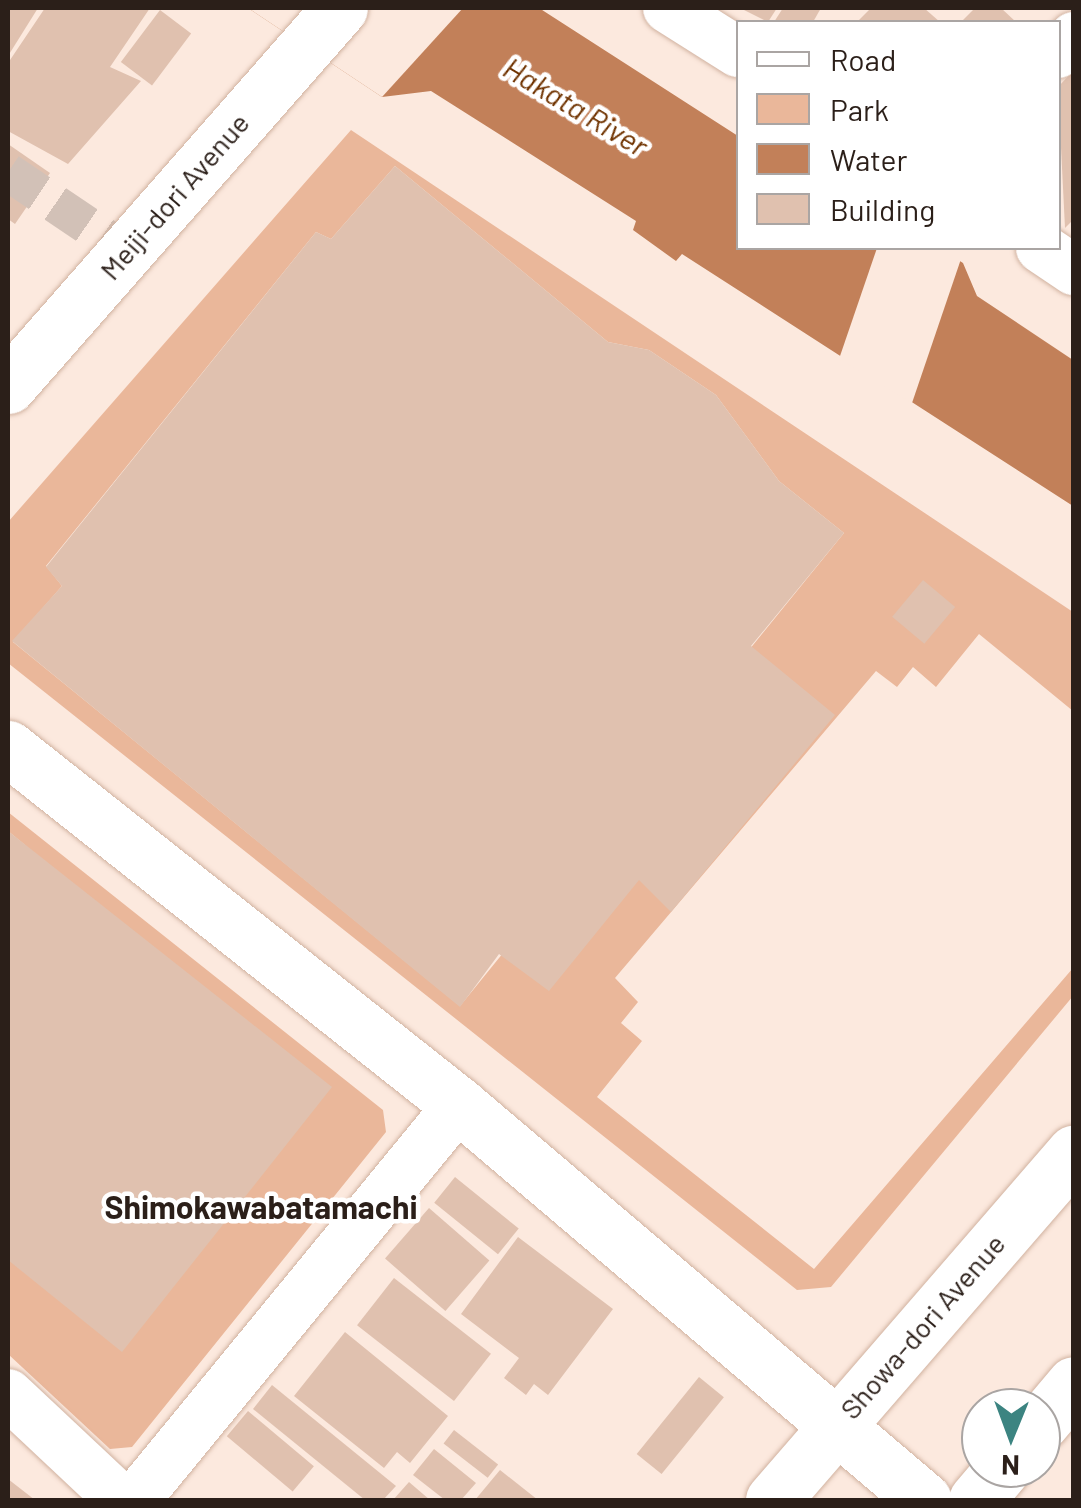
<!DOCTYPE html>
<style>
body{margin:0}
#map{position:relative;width:1081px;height:1508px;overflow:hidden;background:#fce9de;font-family:Barlow,sans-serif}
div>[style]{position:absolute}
.green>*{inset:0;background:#eab79a}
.water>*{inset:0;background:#c28059}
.pier>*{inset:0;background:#fce9de}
.building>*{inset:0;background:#e0c1af;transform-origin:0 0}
.pedestrian-tunnel>*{height:38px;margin-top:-19px;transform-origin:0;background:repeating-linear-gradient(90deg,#d2c1b7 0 38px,transparent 0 57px)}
.roads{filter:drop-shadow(0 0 2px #d1b2a0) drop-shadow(0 0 2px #d1b2a0)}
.minor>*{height:50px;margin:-25px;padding:0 25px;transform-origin:25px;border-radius:25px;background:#fff}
.tertiary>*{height:55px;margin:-27.5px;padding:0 27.5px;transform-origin:27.5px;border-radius:27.5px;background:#fff}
span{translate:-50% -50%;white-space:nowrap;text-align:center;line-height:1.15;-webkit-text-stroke:9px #fff;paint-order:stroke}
.street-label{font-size:28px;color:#2b1f19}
.water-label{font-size:30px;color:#703300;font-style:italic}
.quarter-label{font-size:32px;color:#2b1f19;font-weight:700}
.frame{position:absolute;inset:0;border:10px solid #2b1f19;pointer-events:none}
.legend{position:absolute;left:736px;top:20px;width:325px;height:230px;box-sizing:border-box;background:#fff;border:2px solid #aaa5a3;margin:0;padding:12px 18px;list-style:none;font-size:30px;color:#2b1f19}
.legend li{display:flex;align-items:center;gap:20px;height:50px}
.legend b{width:50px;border:2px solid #aaa5a3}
.north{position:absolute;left:961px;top:1388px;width:100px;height:100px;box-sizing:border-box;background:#fff;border:2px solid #aaa5a3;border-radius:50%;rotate:181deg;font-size:28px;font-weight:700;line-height:40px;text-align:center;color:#2b1f19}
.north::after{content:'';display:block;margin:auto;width:35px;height:45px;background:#3c8481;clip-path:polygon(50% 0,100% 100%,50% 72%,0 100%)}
</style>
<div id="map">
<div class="green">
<div style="clip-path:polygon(evenodd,351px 130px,1073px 612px,1073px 711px,979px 634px,936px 687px,913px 667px,897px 687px,876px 671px,615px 978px,638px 1002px,621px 1023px,642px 1041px,597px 1097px,814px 1269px,1073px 968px,1073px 996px,831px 1287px,797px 1290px,8px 663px,8px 522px,351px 130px,395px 166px,608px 342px,649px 350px,716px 395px,779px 481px,844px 533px,460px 1006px,13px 642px,62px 586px,46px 566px,316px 232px,331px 239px,395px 166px)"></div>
<div style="clip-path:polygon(8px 812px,383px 1110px,386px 1132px,132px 1447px,110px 1449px,8px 1354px,8px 866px,25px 845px,8px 831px)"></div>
</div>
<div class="water">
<div style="clip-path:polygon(248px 8px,539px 8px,738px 136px,738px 248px,940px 248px,963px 263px,977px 296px,1073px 360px,1073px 506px,682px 254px,676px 261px,633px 230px,636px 221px,431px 91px,382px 97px)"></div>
</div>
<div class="pier">
<div style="clip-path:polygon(248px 8px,463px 8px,382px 97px)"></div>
<div style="clip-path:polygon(877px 248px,949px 248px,962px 256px,912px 403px,839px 359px)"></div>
</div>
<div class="building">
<div style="clip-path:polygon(8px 8px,38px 8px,8px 56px)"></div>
<div style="clip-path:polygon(45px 8px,150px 8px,110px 67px,141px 81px,68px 164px,8px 131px,8px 63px)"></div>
<div style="clip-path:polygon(740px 8px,777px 8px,768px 22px)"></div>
<div style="clip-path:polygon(783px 8px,821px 8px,813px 22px,774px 22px)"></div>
<div style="clip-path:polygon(871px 8px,924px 8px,940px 22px,857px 22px)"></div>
<div style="clip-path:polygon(975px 8px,1001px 8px,1016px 22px,961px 22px)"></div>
<div style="left:160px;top:10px;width:39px;height:65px;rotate:37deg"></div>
<div style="clip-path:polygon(1074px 70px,1074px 219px,1065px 228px,1058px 87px)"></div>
<div style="clip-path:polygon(8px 144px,50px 173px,15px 224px,8px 219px)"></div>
<div style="clip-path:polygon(395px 166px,608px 342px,649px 350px,716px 395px,779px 481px,844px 533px,751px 646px,835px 715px,671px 912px,639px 880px,549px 991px,499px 954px,460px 1007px,12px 641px,62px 586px,46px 567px,316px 232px,331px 239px)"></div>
<div style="left:923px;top:580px;width:42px;height:48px;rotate:40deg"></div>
<div style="clip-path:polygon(8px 831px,332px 1087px,122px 1352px,8px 1260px)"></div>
<div style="left:455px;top:1177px;width:82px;height:33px;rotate:39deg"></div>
<div style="left:429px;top:1208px;width:80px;height:67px;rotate:41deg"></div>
<div style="clip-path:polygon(518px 1237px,613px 1309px,548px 1395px,534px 1384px,526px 1395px,504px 1378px,519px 1358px,461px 1314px)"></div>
<div style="left:394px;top:1278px;width:123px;height:60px;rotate:38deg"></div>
<div style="clip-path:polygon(345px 1332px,448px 1416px,410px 1463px,397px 1452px,384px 1468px,294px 1396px)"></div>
<div style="left:699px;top:1377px;width:32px;height:99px;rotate:39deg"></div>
<div style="clip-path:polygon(272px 1385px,396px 1486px,383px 1500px,365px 1500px,253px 1409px)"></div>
<div style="left:248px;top:1411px;width:86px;height:33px;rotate:40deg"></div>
<div style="left:454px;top:1430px;width:56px;height:17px;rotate:38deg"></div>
<div style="clip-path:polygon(434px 1449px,476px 1483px,461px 1500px,445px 1500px,413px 1475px)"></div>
<div style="clip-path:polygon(500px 1470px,538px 1500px,475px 1500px)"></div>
<div style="clip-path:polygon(8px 1479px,35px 1500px,8px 1500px)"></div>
<div style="clip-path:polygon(409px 1482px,430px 1500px,393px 1500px)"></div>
</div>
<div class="pedestrian-tunnel">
<div style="left:8px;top:172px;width:141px;rotate:34deg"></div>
</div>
<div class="roads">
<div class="minor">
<div style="left:668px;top:8px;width:83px;rotate:32.2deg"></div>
<div style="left:1058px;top:53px;width:23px;rotate:-45deg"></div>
<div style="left:1041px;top:248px;width:40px;rotate:34deg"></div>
<div style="left:8px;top:1394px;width:155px;rotate:43.2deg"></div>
<div style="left:135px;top:1500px;width:511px;rotate:-50.64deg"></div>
</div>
<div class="tertiary">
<div style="left:8px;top:386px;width:503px;rotate:-48.71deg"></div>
<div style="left:8px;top:748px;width:575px;rotate:38.36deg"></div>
<div style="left:459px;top:1105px;width:610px;rotate:40.35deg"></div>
<div style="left:1041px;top:1423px;width:51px;rotate:-49.8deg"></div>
<div style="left:773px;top:1500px;width:460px;rotate:-49.1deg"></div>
<div style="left:976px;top:1500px;width:42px;rotate:-49.8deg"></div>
</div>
</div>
<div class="street-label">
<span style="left:174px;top:196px;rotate:-49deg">Meiji-dori Avenue</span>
<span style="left:922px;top:1326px;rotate:-49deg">Showa-dori Avenue</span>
</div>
<div class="water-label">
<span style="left:576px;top:106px;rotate:31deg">Hakata River</span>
</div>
<div class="quarter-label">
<span style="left:261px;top:1206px">Shimokawabatamachi</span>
</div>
<div class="frame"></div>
<ul class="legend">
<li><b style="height:12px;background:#fff"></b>Road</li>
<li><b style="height:28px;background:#eab79a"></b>Park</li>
<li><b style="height:28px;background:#c28059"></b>Water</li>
<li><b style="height:28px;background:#e0c1af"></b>Building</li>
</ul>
<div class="north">N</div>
</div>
